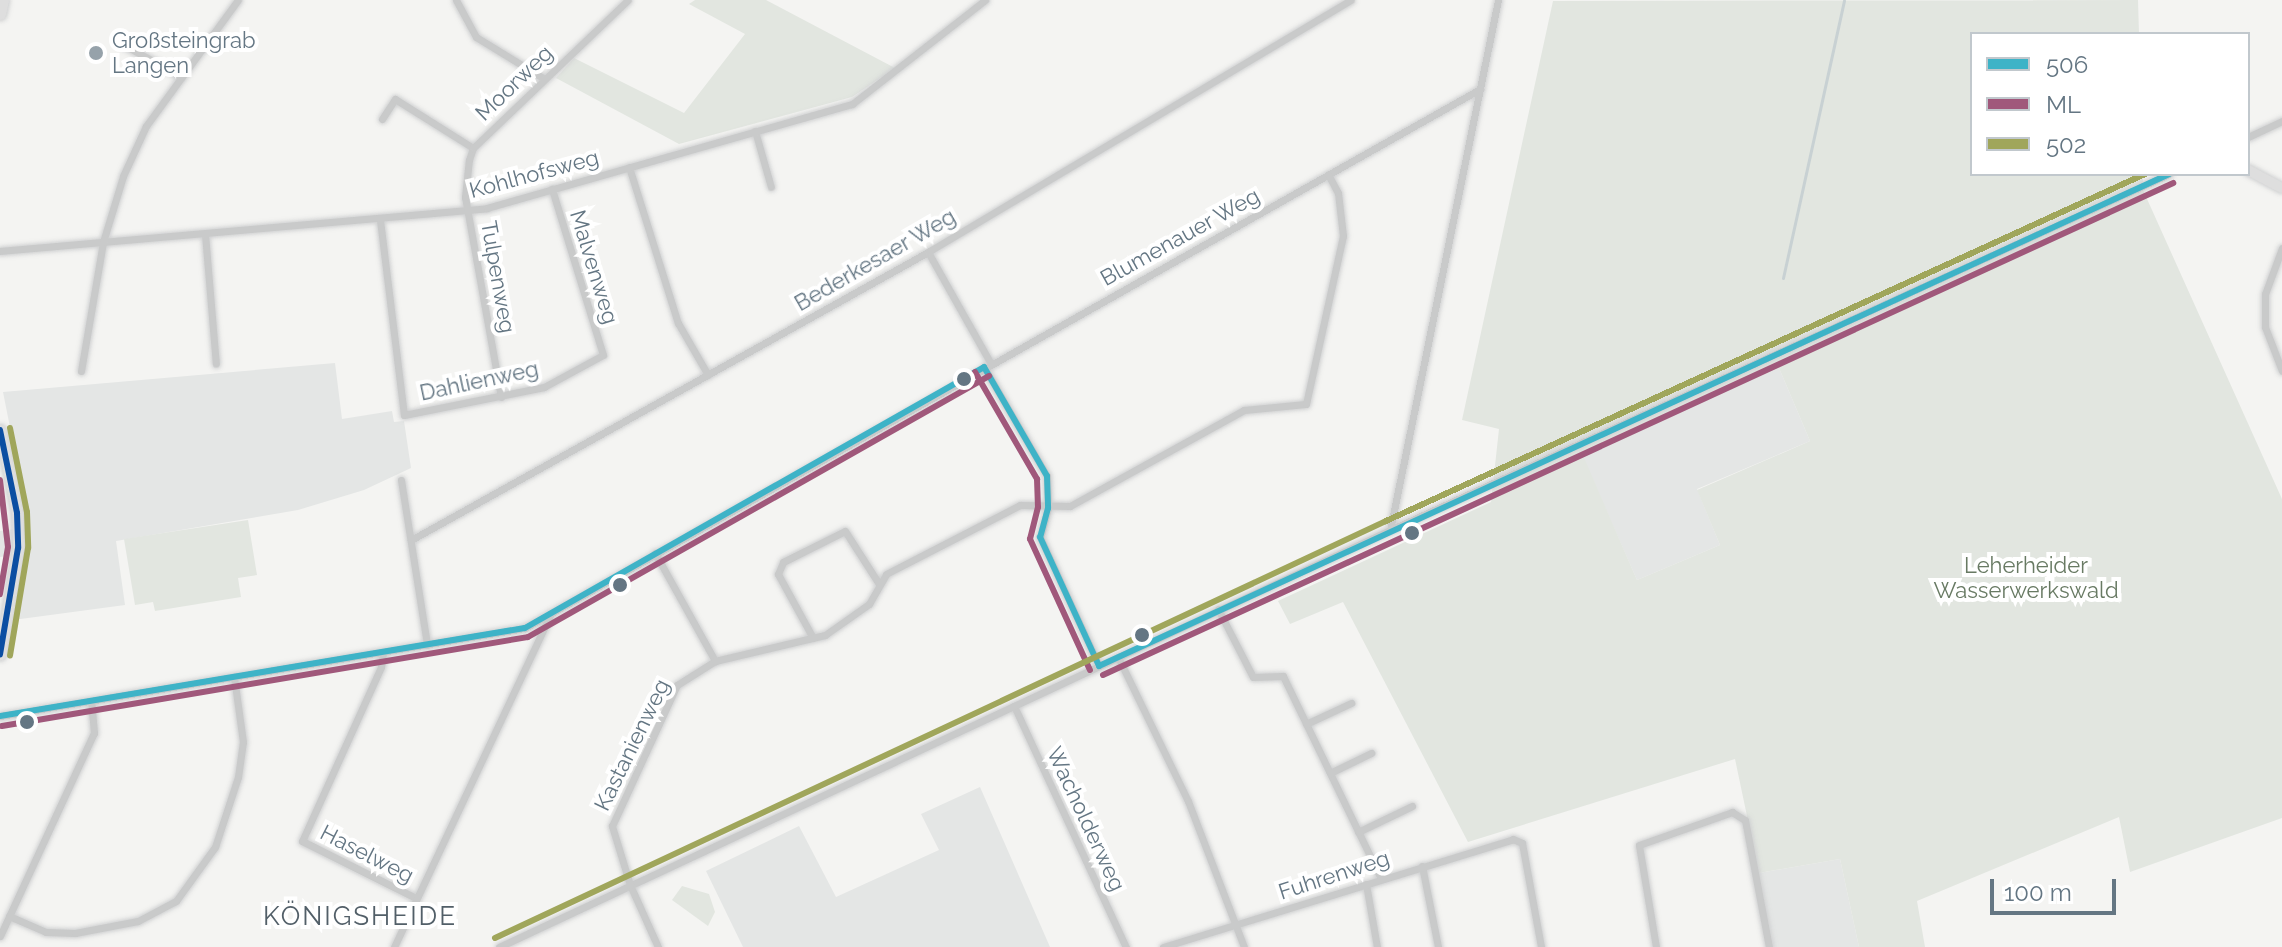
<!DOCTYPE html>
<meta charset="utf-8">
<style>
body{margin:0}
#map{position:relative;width:2282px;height:947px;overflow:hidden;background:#f4f4f2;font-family:Raleway,sans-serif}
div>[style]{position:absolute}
.built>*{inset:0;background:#e4e6e5}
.green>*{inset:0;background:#e2e6e0}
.stream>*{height:3px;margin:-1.5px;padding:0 1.5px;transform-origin:1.5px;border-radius:1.5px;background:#c8d1d3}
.roads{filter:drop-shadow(0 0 2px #d0d1d2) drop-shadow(0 0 2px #d0d1d2)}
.street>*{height:7px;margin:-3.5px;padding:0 3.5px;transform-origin:3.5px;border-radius:3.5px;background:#c9caca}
.secondary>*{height:10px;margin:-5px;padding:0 5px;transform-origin:5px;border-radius:5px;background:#dedede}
.primary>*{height:11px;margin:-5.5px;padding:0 5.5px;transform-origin:5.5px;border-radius:5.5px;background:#dedede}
.bus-1>*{height:6px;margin:-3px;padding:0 3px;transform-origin:3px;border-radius:3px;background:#3eb3c7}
.bus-2>*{height:6px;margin:-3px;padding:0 3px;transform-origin:3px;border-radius:3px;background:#a0587b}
.bus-3>*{height:6px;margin:-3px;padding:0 3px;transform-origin:3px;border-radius:3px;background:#a0a65b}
.bus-4>*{height:6px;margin:-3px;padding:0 3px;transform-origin:3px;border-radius:3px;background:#0b4ea2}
.dots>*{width:22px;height:22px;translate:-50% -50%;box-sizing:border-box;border:4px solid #fff;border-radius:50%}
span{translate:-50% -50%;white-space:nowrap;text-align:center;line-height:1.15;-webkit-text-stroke:8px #fff;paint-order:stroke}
.poi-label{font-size:22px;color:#647683}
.left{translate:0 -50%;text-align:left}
.street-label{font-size:22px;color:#647683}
.park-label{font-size:22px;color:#687a63}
.quarter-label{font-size:26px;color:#525f68;letter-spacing:2px}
.legend{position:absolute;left:1970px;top:32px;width:280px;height:144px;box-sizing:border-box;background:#fff;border:2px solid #c1c8cd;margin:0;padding:10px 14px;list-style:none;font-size:24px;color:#647683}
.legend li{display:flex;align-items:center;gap:16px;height:40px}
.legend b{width:40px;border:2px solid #c1c8cd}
.scale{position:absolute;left:1990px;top:879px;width:126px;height:36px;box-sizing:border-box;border:4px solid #647683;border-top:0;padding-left:10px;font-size:24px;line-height:28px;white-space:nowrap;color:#647683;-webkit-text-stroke:6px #fff;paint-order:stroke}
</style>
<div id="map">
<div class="built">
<div style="clip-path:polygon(335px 363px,342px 419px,392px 411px,394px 422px,404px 421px,411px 468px,364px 490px,298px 510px,116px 541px,125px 605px,13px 620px,23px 554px,0 557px,0 531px,24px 528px,21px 483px,3px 392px)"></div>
<div style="clip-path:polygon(1779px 368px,1810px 441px,1697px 489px,1720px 545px,1637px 580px,1581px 453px)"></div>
<div style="clip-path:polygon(980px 787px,1050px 947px,743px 947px,706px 871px,799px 826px,836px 897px,939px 850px,921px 814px)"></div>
<div style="clip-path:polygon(1840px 859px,1859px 947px,1773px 947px,1759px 873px)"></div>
</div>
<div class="green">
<div style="clip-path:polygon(695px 0,766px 0,895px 68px,852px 97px,679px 144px,556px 78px,574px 58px,684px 113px,745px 34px,689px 4px)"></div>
<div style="clip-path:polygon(evenodd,2138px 0,2139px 34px,1972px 34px,1972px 174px,2143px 174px,2143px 190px,2282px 499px,2282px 818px,2130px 872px,2119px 817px,1917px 901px,1925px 947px,1859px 947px,1840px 859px,1759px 873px,1735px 759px,1468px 842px,1343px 602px,1290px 624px,1278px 601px,1491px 502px,1499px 429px,1462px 420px,1553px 1px,2138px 0,1779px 368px,1810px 441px,1697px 490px,1720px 545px,1637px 580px,1582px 453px,1779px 368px)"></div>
<div style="clip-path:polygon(248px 520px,257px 575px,238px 578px,241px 597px,155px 611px,153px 602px,135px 605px,124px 539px)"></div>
<div style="clip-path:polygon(682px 886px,709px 894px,715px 912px,708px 926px,672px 900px)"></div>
</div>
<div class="stream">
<div style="left:1783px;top:278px;width:284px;rotate:-77.6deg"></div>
</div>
<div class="roads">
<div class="street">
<div style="left:456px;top:0;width:42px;rotate:61.6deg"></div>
<div style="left:476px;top:37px;width:79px;rotate:31.5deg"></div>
<div style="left:124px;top:45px;width:66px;rotate:28.9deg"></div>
<div style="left:382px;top:119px;width:24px;rotate:-57deg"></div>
<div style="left:395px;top:99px;width:92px;rotate:32.1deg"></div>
<div style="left:755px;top:131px;width:58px;rotate:74.1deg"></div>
<div style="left:2248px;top:137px;width:38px;rotate:-25deg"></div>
<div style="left:629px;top:167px;width:164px;rotate:72.6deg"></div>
<div style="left:678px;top:323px;width:60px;rotate:60deg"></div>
<div style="left:380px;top:220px;width:196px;rotate:83deg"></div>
<div style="left:404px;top:415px;width:143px;rotate:-11.3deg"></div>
<div style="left:544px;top:387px;width:67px;rotate:-28.5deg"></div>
<div style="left:603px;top:355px;width:174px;rotate:-107.1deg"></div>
<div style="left:205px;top:234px;width:130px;rotate:85.2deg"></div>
<div style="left:2282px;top:248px;width:49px;rotate:110.3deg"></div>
<div style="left:2265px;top:294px;width:33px;rotate:90deg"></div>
<div style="left:2265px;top:327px;width:47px;rotate:68.9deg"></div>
<div style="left:0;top:251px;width:489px;rotate:-5deg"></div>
<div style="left:487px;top:208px;width:380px;rotate:-15.9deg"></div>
<div style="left:852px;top:104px;width:169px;rotate:-38deg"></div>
<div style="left:928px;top:252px;width:129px;rotate:60.6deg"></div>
<div style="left:984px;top:367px;width:126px;rotate:60deg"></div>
<div style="left:1047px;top:476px;width:32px;rotate:88deg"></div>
<div style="left:1048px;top:508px;width:30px;rotate:105deg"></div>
<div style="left:1040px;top:537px;width:142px;rotate:65.4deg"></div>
<div style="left:81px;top:371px;width:131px;rotate:-80.3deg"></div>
<div style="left:103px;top:242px;width:69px;rotate:-73.1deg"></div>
<div style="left:123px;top:176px;width:55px;rotate:-65.3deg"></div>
<div style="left:146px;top:126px;width:156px;rotate:-53.9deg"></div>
<div style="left:501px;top:397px;width:203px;rotate:-100.2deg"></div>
<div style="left:465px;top:197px;width:37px;rotate:-84deg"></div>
<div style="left:469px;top:160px;width:13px;rotate:-72deg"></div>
<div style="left:473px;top:148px;width:214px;rotate:-43.7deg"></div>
<div style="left:401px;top:480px;width:167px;rotate:81deg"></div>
<div style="left:1390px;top:530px;width:541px;rotate:-78.48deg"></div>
<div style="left:411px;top:540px;width:592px;rotate:-29.12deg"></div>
<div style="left:928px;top:252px;width:492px;rotate:-30.8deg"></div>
<div style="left:655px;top:553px;width:124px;rotate:60.9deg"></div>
<div style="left:1218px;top:609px;width:76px;rotate:62.8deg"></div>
<div style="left:1253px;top:677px;width:30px;rotate:-2deg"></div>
<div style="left:1283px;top:676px;width:225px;rotate:64.2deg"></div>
<div style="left:813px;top:638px;width:73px;rotate:-118.7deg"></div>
<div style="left:778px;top:574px;width:13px;rotate:-67deg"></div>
<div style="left:783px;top:562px;width:69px;rotate:-26.6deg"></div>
<div style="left:845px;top:531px;width:63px;rotate:57.3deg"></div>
<div style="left:383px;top:653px;width:14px;rotate:98deg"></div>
<div style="left:381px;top:667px;width:191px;rotate:114.4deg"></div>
<div style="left:302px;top:841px;width:127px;rotate:26.6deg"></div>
<div style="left:1118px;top:657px;width:160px;rotate:64.1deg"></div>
<div style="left:1188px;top:801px;width:156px;rotate:69deg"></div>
<div style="left:1014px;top:706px;width:266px;rotate:65.1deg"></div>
<div style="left:0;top:716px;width:532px;rotate:-9.52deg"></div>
<div style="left:525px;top:628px;width:1097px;rotate:-29.44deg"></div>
<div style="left:1306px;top:724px;width:50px;rotate:-25deg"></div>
<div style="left:1330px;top:773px;width:46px;rotate:-26deg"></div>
<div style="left:1358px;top:832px;width:60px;rotate:-25.7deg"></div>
<div style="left:1422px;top:866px;width:83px;rotate:78.8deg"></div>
<div style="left:1366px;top:884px;width:64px;rotate:80.1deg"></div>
<div style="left:9px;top:916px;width:40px;rotate:23.4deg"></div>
<div style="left:46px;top:932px;width:29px;rotate:2deg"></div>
<div style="left:75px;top:933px;width:64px;rotate:-10.8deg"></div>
<div style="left:138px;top:921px;width:43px;rotate:-27.8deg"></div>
<div style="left:176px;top:901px;width:67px;rotate:-54.2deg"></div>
<div style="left:215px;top:847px;width:74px;rotate:-71.8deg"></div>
<div style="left:238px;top:777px;width:35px;rotate:-82deg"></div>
<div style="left:243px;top:742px;width:66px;rotate:-97.9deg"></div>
<div style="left:0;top:936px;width:224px;rotate:-65.2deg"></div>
<div style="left:94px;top:733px;width:32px;rotate:-95deg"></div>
<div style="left:394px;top:947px;width:368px;rotate:-64.8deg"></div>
<div style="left:499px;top:947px;width:984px;rotate:-25.08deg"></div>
<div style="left:1390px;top:530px;width:856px;rotate:-24.56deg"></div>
<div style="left:658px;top:947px;width:68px;rotate:-114.3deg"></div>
<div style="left:630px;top:885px;width:62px;rotate:-107deg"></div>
<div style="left:612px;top:826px;width:155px;rotate:-65.3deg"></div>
<div style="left:677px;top:685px;width:45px;rotate:-32.3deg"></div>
<div style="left:715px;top:661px;width:113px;rotate:-13.3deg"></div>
<div style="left:825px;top:635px;width:54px;rotate:-35.2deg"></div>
<div style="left:869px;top:604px;width:34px;rotate:-60deg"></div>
<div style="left:886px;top:574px;width:151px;rotate:-27.2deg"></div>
<div style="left:1020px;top:505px;width:50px;rotate:1.1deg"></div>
<div style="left:1070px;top:506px;width:199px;rotate:-28.9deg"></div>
<div style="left:1244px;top:410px;width:62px;rotate:-5.5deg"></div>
<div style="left:1306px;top:404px;width:172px;rotate:-77.6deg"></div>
<div style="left:1343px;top:236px;width:43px;rotate:-96.6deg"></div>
<div style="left:1338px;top:193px;width:21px;rotate:-118deg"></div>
<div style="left:1163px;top:947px;width:366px;rotate:-17.1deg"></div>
<div style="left:1513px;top:839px;width:10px;rotate:24deg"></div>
<div style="left:1522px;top:843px;width:106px;rotate:79.6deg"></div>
<div style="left:1656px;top:947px;width:103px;rotate:-99.5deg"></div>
<div style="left:1639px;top:845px;width:99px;rotate:-19.5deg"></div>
<div style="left:1732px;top:812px;width:15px;rotate:32deg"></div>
<div style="left:1745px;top:820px;width:129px;rotate:79.3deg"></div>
</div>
<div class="secondary">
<div style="left:2248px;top:170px;width:38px;rotate:28deg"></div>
</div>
<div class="primary">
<div style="left:0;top:14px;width:14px;rotate:-78deg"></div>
<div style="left:0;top:430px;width:85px;rotate:78.4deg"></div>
<div style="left:17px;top:513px;width:35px;rotate:88deg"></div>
<div style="left:18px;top:548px;width:108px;rotate:99.6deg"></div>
</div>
</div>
<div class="bus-1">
<div style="left:984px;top:367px;width:126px;rotate:60deg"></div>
<div style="left:1047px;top:476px;width:32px;rotate:88deg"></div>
<div style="left:1048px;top:508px;width:30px;rotate:105deg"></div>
<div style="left:1040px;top:537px;width:142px;rotate:65.4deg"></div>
<div style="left:1099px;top:666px;width:1178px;rotate:-24.69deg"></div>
<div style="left:0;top:716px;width:532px;rotate:-9.52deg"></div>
<div style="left:525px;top:628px;width:528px;rotate:-29.62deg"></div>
</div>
<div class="bus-2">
<div style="left:975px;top:372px;width:124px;rotate:59.9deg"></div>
<div style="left:1037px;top:479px;width:28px;rotate:88deg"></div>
<div style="left:1038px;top:507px;width:33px;rotate:104deg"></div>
<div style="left:1030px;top:539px;width:144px;rotate:65.4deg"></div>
<div style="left:0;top:480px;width:67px;rotate:83.2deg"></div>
<div style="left:8px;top:547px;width:48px;rotate:99.7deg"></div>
<div style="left:1103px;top:675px;width:1178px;rotate:-24.69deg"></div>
<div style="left:2px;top:726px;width:533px;rotate:-9.6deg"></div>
<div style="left:528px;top:637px;width:530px;rotate:-29.52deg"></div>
</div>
<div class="bus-3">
<div style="left:10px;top:428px;width:86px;rotate:78.6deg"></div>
<div style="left:27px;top:512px;width:36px;rotate:88deg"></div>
<div style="left:28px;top:548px;width:109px;rotate:99.5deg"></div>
<div style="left:495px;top:938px;width:984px;rotate:-25.08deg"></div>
<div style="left:1386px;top:521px;width:835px;rotate:-24.57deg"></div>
</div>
<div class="bus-4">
<div style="left:0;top:430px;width:85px;rotate:78.4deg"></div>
<div style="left:17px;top:513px;width:35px;rotate:88deg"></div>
<div style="left:18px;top:548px;width:108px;rotate:99.6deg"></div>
</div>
<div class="dots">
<div style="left:96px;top:53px;background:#96a2aa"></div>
<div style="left:964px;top:379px;background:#647683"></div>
<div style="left:1412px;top:533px;background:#647683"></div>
<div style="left:620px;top:585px;background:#647683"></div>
<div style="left:1142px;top:635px;background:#647683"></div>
<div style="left:27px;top:722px;background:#647683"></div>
</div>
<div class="poi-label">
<span class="left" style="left:112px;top:53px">Großsteingrab<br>Langen</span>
</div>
<div class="street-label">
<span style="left:514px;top:83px;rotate:-44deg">Moorweg</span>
<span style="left:534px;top:174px;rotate:-15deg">Kohlhofsweg</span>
<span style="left:1180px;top:237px;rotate:-29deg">Blumenauer Weg</span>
<span style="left:875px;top:260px;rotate:-30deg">Bederkesaer Weg</span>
<span style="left:594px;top:267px;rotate:73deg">Malvenweg</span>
<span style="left:498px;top:277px;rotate:80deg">Tulpenweg</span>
<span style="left:479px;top:381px;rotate:-12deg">Dahlienweg</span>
<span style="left:632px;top:745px;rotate:-64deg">Kastanienweg</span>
<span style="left:1086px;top:819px;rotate:65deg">Wacholderweg</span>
<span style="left:367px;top:854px;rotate:27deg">Haselweg</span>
<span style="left:1334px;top:875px;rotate:-18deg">Fuhrenweg</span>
</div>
<div class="park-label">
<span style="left:2026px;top:578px">Leherheider<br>Wasserwerkswald</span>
</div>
<div class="quarter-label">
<span style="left:360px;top:917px">KÖNIGSHEIDE</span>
</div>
<ul class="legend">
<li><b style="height:10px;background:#3eb3c7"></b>506</li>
<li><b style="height:10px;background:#a0587b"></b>ML</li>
<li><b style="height:10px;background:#a0a65b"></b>502</li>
</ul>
<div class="scale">100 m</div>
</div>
